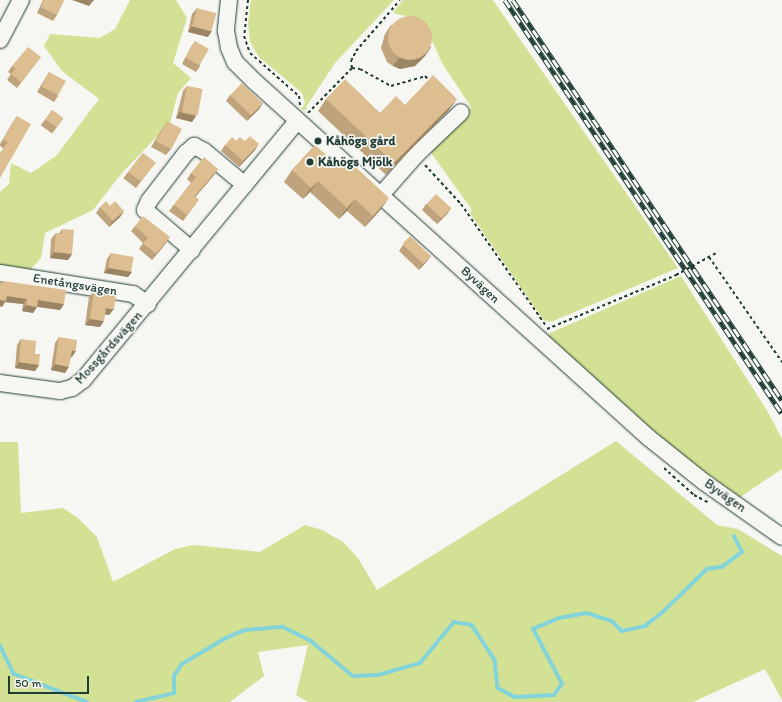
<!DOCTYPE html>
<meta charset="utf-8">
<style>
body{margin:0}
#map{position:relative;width:782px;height:702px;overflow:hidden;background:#f6f6f2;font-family:Itim,sans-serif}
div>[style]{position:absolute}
.green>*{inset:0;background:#d2e194}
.stream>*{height:3.5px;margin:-1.75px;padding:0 1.75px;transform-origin:1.75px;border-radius:1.75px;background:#83d4da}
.path>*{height:2px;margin-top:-1px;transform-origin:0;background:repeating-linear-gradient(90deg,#1f3d34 0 3px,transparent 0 6px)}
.roads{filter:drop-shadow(0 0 1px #1f3d34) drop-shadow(0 0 1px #1f3d34)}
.minor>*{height:16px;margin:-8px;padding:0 8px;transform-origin:8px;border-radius:8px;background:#f6f6f2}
.rail>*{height:4.5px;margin-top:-2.25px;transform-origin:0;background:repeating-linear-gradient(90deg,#f6f6f2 0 9px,#1f3d34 0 18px);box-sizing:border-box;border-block:1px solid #1f3d34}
.wall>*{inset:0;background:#bea37c;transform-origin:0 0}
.shaded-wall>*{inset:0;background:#9b8565}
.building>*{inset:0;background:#ddbe90;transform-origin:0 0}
.round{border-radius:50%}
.dots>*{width:11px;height:11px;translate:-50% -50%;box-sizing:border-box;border:2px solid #f6f6f2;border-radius:50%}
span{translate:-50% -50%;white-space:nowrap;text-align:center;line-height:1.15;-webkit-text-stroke:3.5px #f6f6f2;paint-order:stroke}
.poi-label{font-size:13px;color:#1f3d34;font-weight:700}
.left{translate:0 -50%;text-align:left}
.street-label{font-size:13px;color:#1f3d34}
.scale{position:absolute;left:8px;top:676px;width:81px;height:18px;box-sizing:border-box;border:2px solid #1f3d34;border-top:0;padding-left:5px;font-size:12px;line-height:14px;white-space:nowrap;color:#1f3d34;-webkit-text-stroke:3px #f6f6f2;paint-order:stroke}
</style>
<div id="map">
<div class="green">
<div style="clip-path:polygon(130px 0,176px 0,187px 18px,173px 63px,191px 78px,178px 93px,170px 123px,122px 173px,93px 210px,45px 233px,41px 258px,29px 271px,0 267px,0 192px,9px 184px,11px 163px,31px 173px,56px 156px,99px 99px,62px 71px,44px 46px,50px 34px,100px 38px,115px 29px)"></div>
<div style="clip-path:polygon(251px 0,394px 0,335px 63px,306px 107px,307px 109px,304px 111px,301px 109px,305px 103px,302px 93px,259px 57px,250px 42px,248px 24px)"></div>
<div style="clip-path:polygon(403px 0,493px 0,678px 268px,551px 322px,543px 320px,470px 213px,472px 210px,429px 150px,471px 107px,442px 63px,423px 20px,393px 13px)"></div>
<div style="clip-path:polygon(681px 276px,768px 412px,782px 439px,782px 469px,740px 497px,674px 450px,547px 338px,550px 333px)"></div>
<div style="clip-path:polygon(616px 441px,717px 525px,738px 529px,782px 556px,782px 700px,765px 669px,693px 702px,308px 702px,296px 695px,308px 645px,258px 652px,264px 676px,230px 702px,0 702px,0 442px,18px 442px,21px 513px,63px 508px,78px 518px,97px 537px,113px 582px,175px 549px,194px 545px,260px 552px,305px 525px,322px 530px,343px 542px,358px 558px,377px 590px)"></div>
</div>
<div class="stream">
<div style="left:0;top:645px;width:32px;rotate:64deg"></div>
<div style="left:14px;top:674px;width:78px;rotate:21deg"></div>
<div style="left:136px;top:702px;width:39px;rotate:-13deg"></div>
<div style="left:174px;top:693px;width:17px;rotate:-90deg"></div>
<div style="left:174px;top:676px;width:14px;rotate:-56deg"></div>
<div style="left:182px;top:664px;width:51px;rotate:-30.6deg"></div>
<div style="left:226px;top:638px;width:21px;rotate:-23deg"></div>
<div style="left:245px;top:630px;width:38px;rotate:-5deg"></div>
<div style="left:283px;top:627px;width:30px;rotate:26deg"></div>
<div style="left:310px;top:640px;width:56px;rotate:39.9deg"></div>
<div style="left:353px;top:676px;width:25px;rotate:-2deg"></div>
<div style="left:378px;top:675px;width:44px;rotate:-15.9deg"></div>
<div style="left:420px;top:663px;width:53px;rotate:-50.3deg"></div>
<div style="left:454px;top:622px;width:18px;rotate:9deg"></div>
<div style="left:472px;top:625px;width:42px;rotate:56.7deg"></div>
<div style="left:495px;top:660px;width:28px;rotate:84deg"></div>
<div style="left:498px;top:688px;width:19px;rotate:28deg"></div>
<div style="left:515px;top:697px;width:39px;rotate:-3deg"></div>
<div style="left:554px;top:695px;width:14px;rotate:-54deg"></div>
<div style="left:562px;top:684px;width:62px;rotate:-117.8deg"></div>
<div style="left:533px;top:629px;width:28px;rotate:-23deg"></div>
<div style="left:559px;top:618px;width:28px;rotate:-10deg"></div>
<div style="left:587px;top:613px;width:26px;rotate:18deg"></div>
<div style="left:612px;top:621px;width:14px;rotate:45deg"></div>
<div style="left:622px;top:631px;width:24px;rotate:-12deg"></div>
<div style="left:645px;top:626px;width:23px;rotate:-38deg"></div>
<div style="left:663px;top:612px;width:62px;rotate:-44.3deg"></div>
<div style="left:707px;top:569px;width:15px;rotate:-8deg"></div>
<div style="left:722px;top:567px;width:25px;rotate:-37deg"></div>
<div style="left:742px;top:552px;width:17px;rotate:-118deg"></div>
</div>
<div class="path">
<div style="left:248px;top:0;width:36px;rotate:96deg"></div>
<div style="left:244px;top:36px;width:18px;rotate:71deg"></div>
<div style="left:250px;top:53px;width:65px;rotate:41.3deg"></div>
<div style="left:299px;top:96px;width:10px;rotate:84deg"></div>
<div style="left:352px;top:68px;width:7px;rotate:-98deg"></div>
<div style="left:351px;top:61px;width:11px;rotate:-63deg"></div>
<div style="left:356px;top:51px;width:67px;rotate:-49.2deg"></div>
<div style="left:308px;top:113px;width:63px;rotate:-45.6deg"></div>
<div style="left:352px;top:68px;width:8px;rotate:7deg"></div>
<div style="left:360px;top:69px;width:35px;rotate:29deg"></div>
<div style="left:391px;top:86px;width:35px;rotate:-16deg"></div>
<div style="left:425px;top:76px;width:7px;rotate:45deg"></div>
<div style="left:425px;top:165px;width:53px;rotate:47.3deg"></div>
<div style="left:461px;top:204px;width:149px;rotate:55.1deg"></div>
<div style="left:709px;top:257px;width:128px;rotate:55.2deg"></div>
<div style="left:547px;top:329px;width:140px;rotate:-22.7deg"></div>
<div style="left:676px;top:275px;width:46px;rotate:-28.8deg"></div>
<div style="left:664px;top:468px;width:40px;rotate:42deg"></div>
<div style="left:694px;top:495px;width:17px;rotate:28deg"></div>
</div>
<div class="roads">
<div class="minor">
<div style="left:229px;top:0;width:31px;rotate:96deg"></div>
<div style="left:226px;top:31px;width:17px;rotate:80deg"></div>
<div style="left:229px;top:48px;width:15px;rotate:67deg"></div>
<div style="left:235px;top:62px;width:27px;rotate:45deg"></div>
<div style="left:254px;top:81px;width:532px;rotate:42.11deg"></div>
<div style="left:649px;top:438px;width:70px;rotate:38.7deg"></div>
<div style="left:704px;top:482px;width:95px;rotate:35.2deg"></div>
<div style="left:0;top:40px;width:45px;rotate:-62.3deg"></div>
<div style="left:380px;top:196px;width:55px;rotate:-48.7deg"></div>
<div style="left:416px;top:155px;width:62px;rotate:-43.7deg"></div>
<div style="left:192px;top:250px;width:62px;rotate:-139.6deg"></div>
<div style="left:145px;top:210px;width:10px;rotate:-66deg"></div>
<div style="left:149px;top:201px;width:61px;rotate:-52.4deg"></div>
<div style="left:186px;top:153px;width:11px;rotate:-41deg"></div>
<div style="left:194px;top:146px;width:11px;rotate:27deg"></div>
<div style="left:204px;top:151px;width:53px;rotate:39.7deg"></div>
<div style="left:0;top:273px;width:135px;rotate:9deg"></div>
<div style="left:133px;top:294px;width:18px;rotate:34deg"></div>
<div style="left:0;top:383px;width:61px;rotate:7.6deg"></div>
<div style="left:60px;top:391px;width:12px;rotate:-14deg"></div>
<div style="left:72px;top:388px;width:14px;rotate:-36deg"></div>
<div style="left:83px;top:380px;width:336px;rotate:-50.4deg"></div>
</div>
</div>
<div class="rail">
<div style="left:505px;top:0;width:497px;rotate:56.2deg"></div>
<div style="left:513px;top:0;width:482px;rotate:56.1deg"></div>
</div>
<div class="wall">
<div style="clip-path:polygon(43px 0,64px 0,57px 15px,53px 21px,37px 13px)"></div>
<div style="clip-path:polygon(197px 8px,208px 37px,188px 32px,192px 14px)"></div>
<div style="clip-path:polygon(391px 25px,431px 47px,425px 56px,415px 66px,400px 69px,393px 66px,387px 62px,381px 48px,385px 34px)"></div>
<div style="clip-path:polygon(195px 41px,200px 66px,196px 72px,182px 64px,191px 47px)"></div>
<div style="clip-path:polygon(41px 57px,17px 88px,7px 80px,11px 74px,8px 72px,12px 66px)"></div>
<div style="clip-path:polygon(49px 72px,58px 96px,54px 102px,37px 92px)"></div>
<div style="clip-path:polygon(187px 86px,196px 116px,192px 122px,176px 118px,183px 91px)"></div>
<div style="clip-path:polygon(230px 95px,263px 103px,259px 109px,247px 121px,226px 101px)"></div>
<div style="clip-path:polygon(326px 99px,380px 113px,405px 105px,449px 110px,386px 175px,318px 111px)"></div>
<div style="left:52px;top:110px;width:14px;height:19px;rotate:36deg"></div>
<div style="clip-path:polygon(17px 116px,0 178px,3px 148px,0 146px,0 144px,13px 122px)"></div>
<div style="clip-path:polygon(167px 121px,171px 149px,166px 155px,151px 147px)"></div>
<div style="clip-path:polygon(236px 141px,255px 150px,239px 167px,221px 151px,225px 145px)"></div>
<div style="clip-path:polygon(315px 145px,381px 209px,365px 227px,347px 211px,339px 219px,310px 192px,303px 199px,284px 182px,292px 170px)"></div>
<div style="left:143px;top:153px;width:16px;height:32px;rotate:38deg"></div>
<div style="clip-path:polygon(218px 169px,214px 175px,196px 196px,195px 205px,183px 221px,169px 211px,191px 183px,187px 179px,191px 173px)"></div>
<div style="clip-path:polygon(426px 204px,451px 208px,447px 214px,437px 224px,422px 210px)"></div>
<div style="clip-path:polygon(100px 207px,124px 211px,120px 217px,109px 227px,96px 213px)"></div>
<div style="clip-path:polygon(135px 226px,166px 243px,152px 260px,139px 249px,143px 243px,131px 231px)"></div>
<div style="clip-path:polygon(62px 229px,72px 254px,68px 260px,50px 258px,51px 239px,56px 233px,59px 234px)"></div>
<div style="clip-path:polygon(403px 245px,431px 256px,427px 261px,419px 270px,399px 251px)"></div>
<div style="clip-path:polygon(111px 253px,132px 272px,128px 277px,104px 273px,107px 259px)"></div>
<div style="clip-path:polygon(3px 281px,64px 304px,60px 310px,37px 307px,33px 313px,22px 311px,23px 304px,5px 302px,2px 307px,0 306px,0 284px)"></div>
<div style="clip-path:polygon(94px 291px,109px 315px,105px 314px,100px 327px,85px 325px,89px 297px)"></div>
<div style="clip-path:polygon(59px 337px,72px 357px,71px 357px,65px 373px,51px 370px,55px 343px)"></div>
<div style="clip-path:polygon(21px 339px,35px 354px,39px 365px,35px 371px,15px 368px,17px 345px)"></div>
</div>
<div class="shaded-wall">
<div style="clip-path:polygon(72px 0,94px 0,89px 6px)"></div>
<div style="clip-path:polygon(192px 26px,212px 31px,208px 37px,188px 32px)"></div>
<div style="clip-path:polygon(431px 47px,425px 56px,415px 66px,400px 69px,393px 66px,399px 58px)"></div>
<div style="clip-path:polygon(457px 99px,449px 110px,386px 175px,394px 163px)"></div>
<div style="clip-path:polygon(263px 103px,259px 109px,247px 121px,251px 115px)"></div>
<div style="clip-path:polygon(180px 112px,196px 116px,192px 122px,176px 118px)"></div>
<div style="clip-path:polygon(259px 144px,255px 150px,239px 167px,243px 161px)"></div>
<div style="clip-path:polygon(218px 169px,214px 175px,191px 202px,195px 196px)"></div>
<div style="clip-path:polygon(318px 181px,310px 192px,303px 199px,311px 188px)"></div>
<div style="clip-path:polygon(389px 198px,381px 209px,365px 227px,373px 216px)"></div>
<div style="clip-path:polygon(355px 199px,347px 211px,339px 219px,347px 208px)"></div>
<div style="clip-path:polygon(451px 208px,447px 214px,437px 224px,441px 219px)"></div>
<div style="clip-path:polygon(124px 211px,120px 217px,109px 227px,113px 221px)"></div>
<div style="clip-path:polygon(170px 237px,166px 243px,152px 260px,156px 254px)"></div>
<div style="clip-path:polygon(54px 252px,72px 254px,68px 260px,50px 258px)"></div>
<div style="clip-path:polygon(431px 256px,427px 261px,419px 270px,423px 264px)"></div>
<div style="clip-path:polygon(108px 268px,132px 272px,128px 277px,104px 273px)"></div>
<div style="clip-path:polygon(7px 296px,27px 299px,23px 304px,5px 302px,2px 307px,0 306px,0 300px)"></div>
<div style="clip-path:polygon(38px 300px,64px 304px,60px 310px,34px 306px)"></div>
<div style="clip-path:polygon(26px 305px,37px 307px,33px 313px,22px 311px)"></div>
<div style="clip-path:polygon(106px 308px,114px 309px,109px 315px,102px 314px)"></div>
<div style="clip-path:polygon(90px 319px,104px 321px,100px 327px,85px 325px)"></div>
<div style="clip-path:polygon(72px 350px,76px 351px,72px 357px,68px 356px)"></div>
<div style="clip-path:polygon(19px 362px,39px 365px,35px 371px,15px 368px)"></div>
<div style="clip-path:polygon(55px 364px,69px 367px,65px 373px,51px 370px)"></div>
</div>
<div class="building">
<div style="clip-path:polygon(44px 0,64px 0,57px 15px,41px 7px)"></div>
<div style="left:197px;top:8px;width:20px;height:19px;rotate:15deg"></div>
<div class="round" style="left:388px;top:16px;width:44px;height:44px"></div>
<div style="left:195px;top:41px;width:16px;height:19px;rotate:30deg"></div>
<div style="clip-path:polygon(28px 47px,41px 57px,21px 82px,11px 74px,16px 69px,12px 66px)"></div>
<div style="left:49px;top:72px;width:19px;height:16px;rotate:28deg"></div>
<div style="clip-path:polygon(433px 75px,457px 99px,394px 163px,326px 99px,345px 79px,380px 113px,396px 96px,405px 105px)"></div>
<div style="left:242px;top:83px;width:29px;height:17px;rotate:44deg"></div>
<div style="left:187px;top:86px;width:16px;height:27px;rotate:11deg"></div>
<div style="left:52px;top:110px;width:14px;height:11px;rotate:36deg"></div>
<div style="clip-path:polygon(17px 116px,31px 124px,0 178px,0 153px,8px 142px,3px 140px)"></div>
<div style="left:167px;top:121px;width:17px;height:23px;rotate:28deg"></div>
<div style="clip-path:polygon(250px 136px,259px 144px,243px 161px,225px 145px,232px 137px,236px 141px,240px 137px,245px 141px)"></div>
<div style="clip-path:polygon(315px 145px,340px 167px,347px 159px,389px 198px,373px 216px,355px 199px,347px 208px,318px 181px,311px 188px,292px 170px)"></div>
<div style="left:143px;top:153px;width:16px;height:24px;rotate:38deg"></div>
<div style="clip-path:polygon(204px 157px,218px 169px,195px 196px,199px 200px,187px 215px,174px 205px,196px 177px,191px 173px)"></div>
<div style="left:436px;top:194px;width:21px;height:14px;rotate:43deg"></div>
<div style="clip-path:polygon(106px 201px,110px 206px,115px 201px,124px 211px,113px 221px,100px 207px)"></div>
<div style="clip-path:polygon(143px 216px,170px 237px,156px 254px,143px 243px,148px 238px,135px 226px)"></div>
<div style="clip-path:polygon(62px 229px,74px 230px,72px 254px,54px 252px,56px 233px,62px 234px)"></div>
<div style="left:410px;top:236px;width:29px;height:11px;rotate:44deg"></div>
<div style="left:111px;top:253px;width:23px;height:15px;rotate:10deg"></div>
<div style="clip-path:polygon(3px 281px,66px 290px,64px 304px,38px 300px,37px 307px,26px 305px,27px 299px,7px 296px,6px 301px,0 300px,0 284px,2px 284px)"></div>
<div style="clip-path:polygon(94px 291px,116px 294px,114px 309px,106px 308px,104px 321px,90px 319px)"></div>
<div style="clip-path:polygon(59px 337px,77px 340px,76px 351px,72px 350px,69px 367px,55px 364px)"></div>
<div style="clip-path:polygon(21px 339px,36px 341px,35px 354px,40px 354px,39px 365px,19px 362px)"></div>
</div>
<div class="dots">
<div style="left:318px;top:141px;background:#1f3d34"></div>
<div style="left:310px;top:162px;background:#1f3d34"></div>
</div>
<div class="poi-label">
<span class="left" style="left:326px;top:141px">Kåhögs gård</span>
<span class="left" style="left:318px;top:162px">Kåhögs Mjölk</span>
</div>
<div class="street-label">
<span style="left:75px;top:285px;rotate:9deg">Enetångsvägen</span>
<span style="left:480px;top:285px;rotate:43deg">Byvägen</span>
<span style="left:109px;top:348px;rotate:-48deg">Mossgårdsvägen</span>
<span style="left:725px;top:496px;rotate:35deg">Byvägen</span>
</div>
<div class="scale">50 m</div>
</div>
